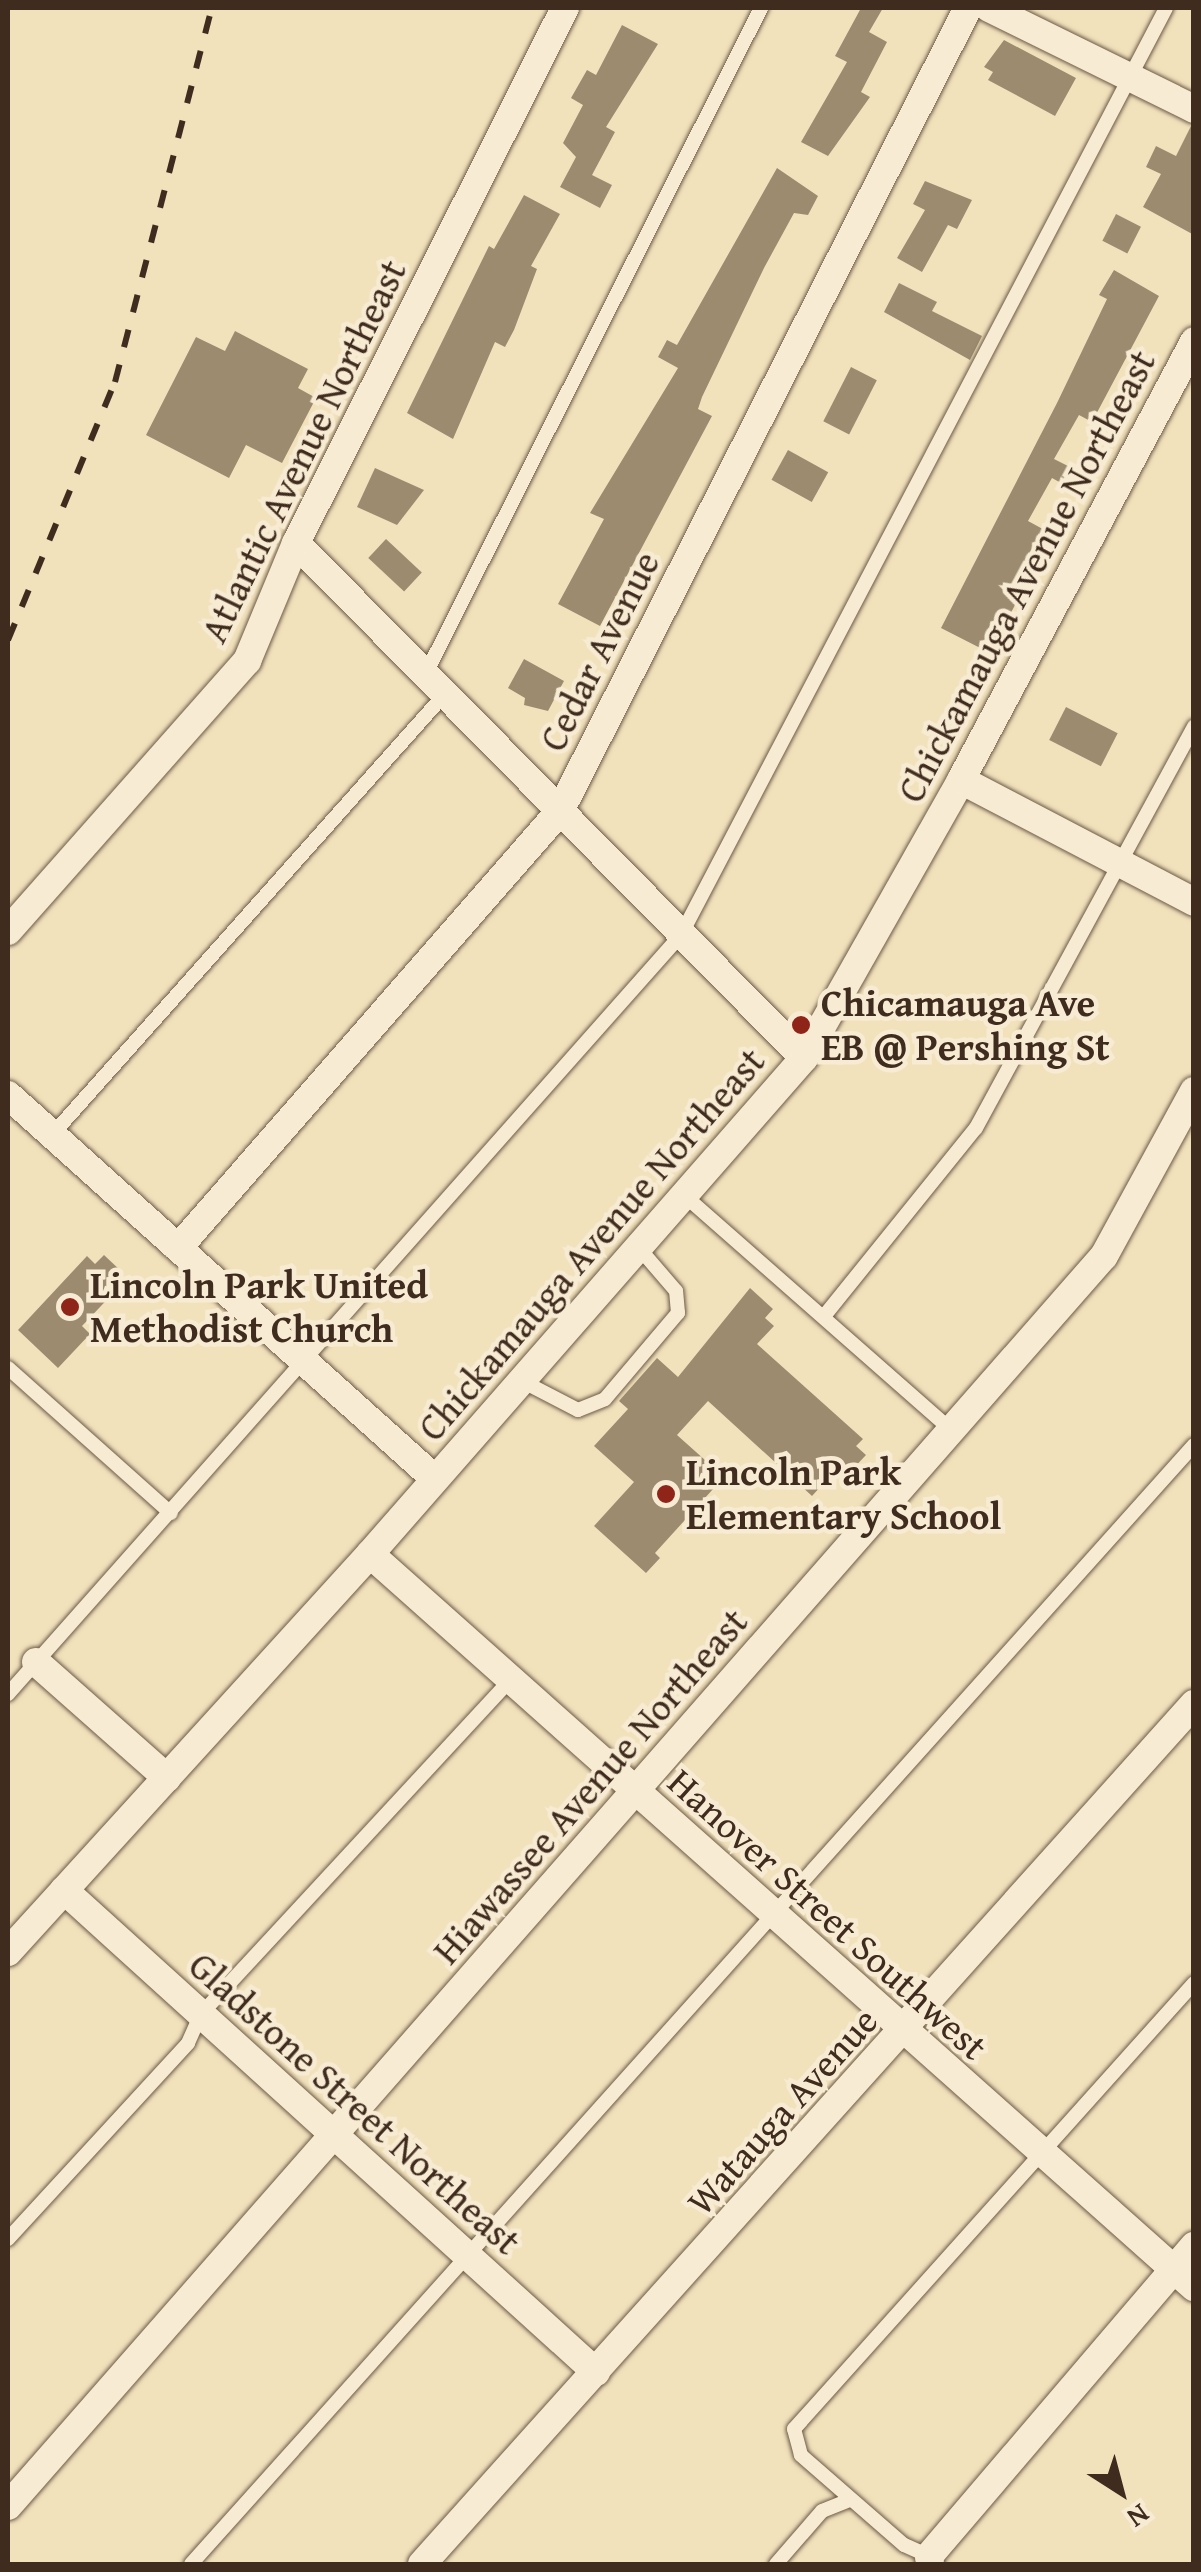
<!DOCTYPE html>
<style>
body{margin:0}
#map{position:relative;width:1201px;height:2572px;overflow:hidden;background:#f2e2bc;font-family:"Gentium Book Plus",serif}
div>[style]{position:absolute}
.building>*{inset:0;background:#9d8b70;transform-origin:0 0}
.roads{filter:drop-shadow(0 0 2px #6c5a46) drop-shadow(0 0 2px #6c5a46)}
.service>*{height:14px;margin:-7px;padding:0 7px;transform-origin:7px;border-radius:7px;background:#f7ecd3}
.minor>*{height:28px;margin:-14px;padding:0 14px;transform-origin:14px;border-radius:14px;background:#f7ecd3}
.rail>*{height:6px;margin-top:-3px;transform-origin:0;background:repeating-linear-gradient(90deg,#402c1e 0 18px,transparent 0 36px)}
.dots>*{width:28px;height:28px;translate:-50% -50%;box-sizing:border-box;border:5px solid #f7ecd3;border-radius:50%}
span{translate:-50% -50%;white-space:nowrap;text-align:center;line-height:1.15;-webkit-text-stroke:9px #f7ecd3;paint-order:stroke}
.street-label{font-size:38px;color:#402c1e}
.poi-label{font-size:38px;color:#402c1e;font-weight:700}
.left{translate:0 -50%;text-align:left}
.frame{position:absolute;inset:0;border:10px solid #402c1e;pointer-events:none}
.north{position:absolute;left:1071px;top:2442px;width:100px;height:100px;-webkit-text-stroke:8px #f7ecd3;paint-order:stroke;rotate:144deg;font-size:28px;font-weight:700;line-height:40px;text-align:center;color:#402c1e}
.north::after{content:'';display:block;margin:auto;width:35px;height:45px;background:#402c1e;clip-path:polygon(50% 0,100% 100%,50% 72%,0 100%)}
</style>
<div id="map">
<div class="building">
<div style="clip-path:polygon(861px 8px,883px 8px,869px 32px,887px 42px,861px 92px,870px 97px,828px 156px,801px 142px,847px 62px,835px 56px)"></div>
<div style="clip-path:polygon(622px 25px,658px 44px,606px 127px,615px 132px,592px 175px,612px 185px,600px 208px,560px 187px,576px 157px,563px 143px,583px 105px,571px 98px,587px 70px,596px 75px)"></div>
<div style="clip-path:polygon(1004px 40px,1076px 78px,1055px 116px,988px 80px,993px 72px,984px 67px)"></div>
<div style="clip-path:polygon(1191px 126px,1194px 126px,1194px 235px,1143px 207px,1161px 174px,1146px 167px,1156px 146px,1176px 156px)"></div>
<div style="clip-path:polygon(777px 168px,818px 196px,808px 215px,794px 213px,764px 268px,702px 397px,698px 409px,712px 416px,600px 626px,558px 604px,604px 519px,590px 513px,678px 368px,658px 357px,667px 340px,677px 345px)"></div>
<div style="clip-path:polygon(925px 181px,972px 200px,957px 229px,948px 225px,922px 272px,897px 258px,925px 210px,913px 204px)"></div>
<div style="clip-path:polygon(524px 195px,560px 214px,531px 266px,537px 269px,514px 330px,505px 347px,495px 342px,453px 439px,407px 413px,489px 246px,494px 249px)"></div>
<div style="left:1116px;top:214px;width:28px;height:30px;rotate:27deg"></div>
<div style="clip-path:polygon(1114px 270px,1159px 296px,1092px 422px,1079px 415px,1054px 459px,1070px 467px,1061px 483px,1052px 478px,1028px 521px,1052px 534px,990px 653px,941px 628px,1057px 403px,1107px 299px,1099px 295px)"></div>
<div style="clip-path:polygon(899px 283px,937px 302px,932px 311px,982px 336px,970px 360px,884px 312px)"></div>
<div style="clip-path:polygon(235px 331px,308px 369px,298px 388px,316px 398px,282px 463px,246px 445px,229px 478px,146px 435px,196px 337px,225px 351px)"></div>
<div style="left:851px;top:367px;width:29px;height:61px;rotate:27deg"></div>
<div style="left:788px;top:450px;width:46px;height:34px;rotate:29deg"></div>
<div style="clip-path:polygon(375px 468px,424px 490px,397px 525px,357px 507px)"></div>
<div style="left:386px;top:539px;width:49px;height:26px;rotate:43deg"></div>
<div style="clip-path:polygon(524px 659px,564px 681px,548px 711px,524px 705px,525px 698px,508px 688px)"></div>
<div style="left:1066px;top:707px;width:58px;height:37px;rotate:27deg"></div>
<div style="clip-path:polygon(104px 1255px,121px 1271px,112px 1280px,119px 1287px,82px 1326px,90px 1334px,58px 1368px,18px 1330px,87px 1256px,95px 1264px)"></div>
<div style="clip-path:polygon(750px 1288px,773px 1309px,765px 1318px,774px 1326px,757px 1344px,863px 1439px,856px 1446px,866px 1455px,851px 1471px,842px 1463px,812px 1496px,708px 1401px,677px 1435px,724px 1477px,655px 1553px,660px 1558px,646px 1573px,594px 1526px,634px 1482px,594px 1446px,628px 1409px,619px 1401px,657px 1358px,678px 1377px)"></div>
</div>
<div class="roads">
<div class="service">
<div style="left:425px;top:675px;width:747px;rotate:-63.26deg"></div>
<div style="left:51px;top:1136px;width:591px;rotate:-48.29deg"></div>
<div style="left:685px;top:1196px;width:354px;rotate:41.3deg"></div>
<div style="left:825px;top:1315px;width:240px;rotate:-51.1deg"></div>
<div style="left:976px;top:1128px;width:457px;rotate:-61.5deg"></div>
<div style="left:8px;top:1368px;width:218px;rotate:41.7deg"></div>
<div style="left:522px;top:1381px;width:63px;rotate:27.4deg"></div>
<div style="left:578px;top:1410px;width:29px;rotate:-22deg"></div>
<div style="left:605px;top:1399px;width:113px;rotate:-49.7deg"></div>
<div style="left:678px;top:1313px;width:22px;rotate:-95deg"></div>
<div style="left:676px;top:1291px;width:57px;rotate:-130.7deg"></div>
<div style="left:8px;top:1694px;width:1014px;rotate:-48.44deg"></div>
<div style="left:681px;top:935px;width:1046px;rotate:-62.38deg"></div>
<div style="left:8px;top:2239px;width:266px;rotate:-47.4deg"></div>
<div style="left:188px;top:2043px;width:32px;rotate:-66deg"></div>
<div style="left:201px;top:2014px;width:458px;rotate:-47.2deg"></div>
<div style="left:929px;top:2556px;width:27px;rotate:-156deg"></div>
<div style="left:904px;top:2545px;width:137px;rotate:-138.9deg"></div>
<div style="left:801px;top:2455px;width:27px;rotate:-105deg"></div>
<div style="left:794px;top:2429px;width:599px;rotate:-48.11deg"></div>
<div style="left:191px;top:2564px;width:1503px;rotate:-48.13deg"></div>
<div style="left:776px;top:2564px;width:70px;rotate:-49deg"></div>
<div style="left:822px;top:2511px;width:31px;rotate:-22deg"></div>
</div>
<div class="minor">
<div style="left:989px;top:8px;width:229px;rotate:26.2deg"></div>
<div style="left:296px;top:543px;width:723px;rotate:45.39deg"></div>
<div style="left:961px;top:780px;width:263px;rotate:27.6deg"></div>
<div style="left:8px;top:931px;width:361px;rotate:-48.5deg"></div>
<div style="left:247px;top:661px;width:128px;rotate:-67.4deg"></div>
<div style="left:296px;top:543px;width:599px;rotate:-63.31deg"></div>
<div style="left:8px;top:1095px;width:574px;rotate:41.96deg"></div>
<div style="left:178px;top:1248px;width:580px;rotate:-48.84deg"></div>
<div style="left:560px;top:811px;width:901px;rotate:-63.07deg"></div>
<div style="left:370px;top:1554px;width:1103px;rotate:41.66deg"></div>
<div style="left:36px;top:1662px;width:175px;rotate:41.5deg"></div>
<div style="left:64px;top:1890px;width:718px;rotate:42.18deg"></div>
<div style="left:8px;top:1952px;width:538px;rotate:-47.71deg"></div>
<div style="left:370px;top:1554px;width:659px;rotate:-48.81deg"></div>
<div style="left:804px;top:1058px;width:319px;rotate:-60.5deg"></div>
<div style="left:961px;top:780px;width:497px;rotate:-62deg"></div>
<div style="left:8px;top:2506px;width:1662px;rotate:-48.76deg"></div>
<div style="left:1104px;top:1256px;width:188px;rotate:-61.4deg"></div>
<div style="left:422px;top:2564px;width:1156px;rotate:-48.09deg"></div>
<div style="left:930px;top:2564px;width:8px;rotate:-97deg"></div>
<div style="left:929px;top:2556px;width:408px;rotate:-49.5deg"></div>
</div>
</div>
<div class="rail">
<div style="left:8px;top:640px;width:279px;rotate:-67.5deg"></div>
<div style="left:115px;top:382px;width:386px;rotate:-75.5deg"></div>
</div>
<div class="dots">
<div style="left:801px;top:1025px;background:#8f2418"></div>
<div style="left:70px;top:1307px;background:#8f2418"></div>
<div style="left:666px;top:1494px;background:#8f2418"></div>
</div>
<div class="street-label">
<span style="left:303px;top:451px;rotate:-64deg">Atlantic Avenue Northeast</span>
<span style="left:1026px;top:576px;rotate:-62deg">Chickamauga Avenue Northeast</span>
<span style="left:599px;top:651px;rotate:-63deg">Cedar Avenue</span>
<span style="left:591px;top:1244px;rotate:-49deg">Chickamauga Avenue Northeast</span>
<span style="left:590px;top:1786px;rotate:-49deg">Hiawassee Avenue Northeast</span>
<span style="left:828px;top:1914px;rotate:42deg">Hanover Street Southwest</span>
<span style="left:355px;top:2103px;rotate:42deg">Gladstone Street Northeast</span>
<span style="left:782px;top:2111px;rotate:-48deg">Watauga Avenue</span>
</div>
<div class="poi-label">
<span class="left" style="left:821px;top:1025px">Chicamauga Ave<br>EB @ Pershing St</span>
<span class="left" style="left:90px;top:1307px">Lincoln Park United<br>Methodist Church</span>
<span class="left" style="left:686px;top:1494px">Lincoln Park<br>Elementary School</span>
</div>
<div class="frame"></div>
<div class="north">N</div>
</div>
